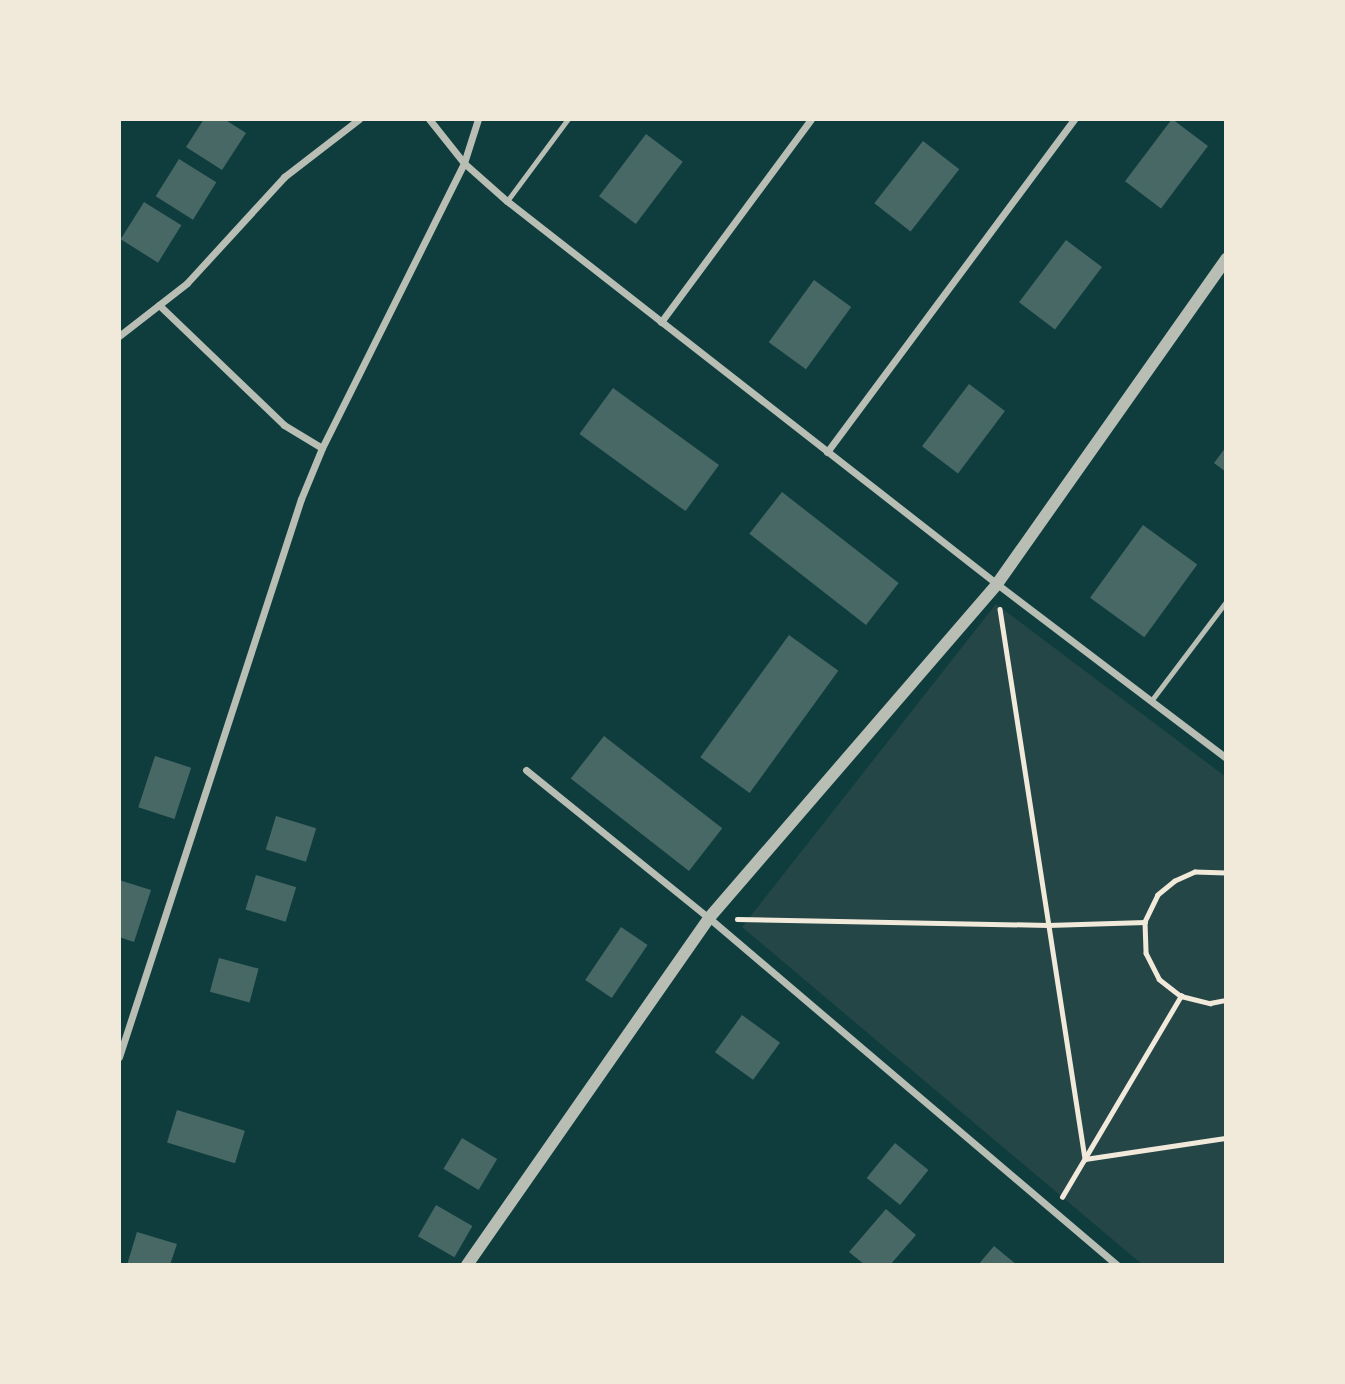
<!DOCTYPE html>
<style>
body{margin:0}
#map{position:relative;width:1345px;height:1384px;overflow:hidden;background:#0f3d3e;font-family:"Exo 2",sans-serif}
div>[style]{position:absolute}
.green>*{inset:0;background:#244646}
.building>*{inset:0;background:#486865;transform-origin:0 0}
.path>*{height:4.5px;margin:-2.25px;padding:0 2.25px;transform-origin:2.25px;border-radius:2.25px;background:#f1e9da}
.service>*{height:5px;margin:-2.5px;padding:0 2.5px;transform-origin:2.5px;border-radius:2.5px;background:#b8beb3}
.minor>*{height:7px;margin:-3.5px;padding:0 3.5px;transform-origin:3.5px;border-radius:3.5px;background:#b8beb3}
.tertiary>*{height:12px;margin:-6px;padding:0 6px;transform-origin:6px;border-radius:6px;background:#b8beb3}
span{translate:-50% -50%;white-space:nowrap;text-align:center;line-height:1.15;-webkit-text-stroke:5px #f1e9da;paint-order:stroke}
.frame{position:absolute;inset:0;border:121px solid #f1e9da;pointer-events:none}
</style>
<div id="map">
<div class="green">
<div style="clip-path:polygon(996px 604px,1226px 777px,1226px 1265px,1143px 1265px,742px 927px)"></div>
</div>
<div class="building">
<div style="clip-path:polygon(204px 119px,224px 119px,246px 133px,222px 170px,186px 147px)"></div>
<div style="left:1172px;top:119px;width:45px;height:78px;rotate:37deg"></div>
<div style="left:646px;top:134px;width:46px;height:78px;rotate:37deg"></div>
<div style="left:923px;top:141px;width:46px;height:79px;rotate:38deg"></div>
<div style="left:179px;top:159px;width:44px;height:44px;rotate:32deg"></div>
<div style="left:144px;top:202px;width:44px;height:44px;rotate:32deg"></div>
<div style="left:1066px;top:240px;width:45px;height:78px;rotate:37deg"></div>
<div style="left:814px;top:280px;width:46px;height:77px;rotate:36deg"></div>
<div style="left:969px;top:384px;width:45px;height:78px;rotate:37deg"></div>
<div style="left:613px;top:388px;width:131px;height:57px;rotate:36deg"></div>
<div style="clip-path:polygon(1226px 447px,1226px 472px,1214px 463px)"></div>
<div style="left:782px;top:492px;width:148px;height:53px;rotate:38deg"></div>
<div style="left:1143px;top:525px;width:67px;height:90px;rotate:36deg"></div>
<div style="left:789px;top:635px;width:61px;height:151px;rotate:36deg"></div>
<div style="left:604px;top:736px;width:150px;height:54px;rotate:38deg"></div>
<div style="left:155px;top:756px;width:38px;height:54px;rotate:18deg"></div>
<div style="left:276px;top:816px;width:42px;height:35px;rotate:17deg"></div>
<div style="left:256px;top:875px;width:42px;height:36px;rotate:17deg"></div>
<div style="clip-path:polygon(119px 880px,151px 890px,134px 942px,119px 937px)"></div>
<div style="left:621px;top:927px;width:32px;height:64px;rotate:34deg"></div>
<div style="left:219px;top:958px;width:41px;height:35px;rotate:15deg"></div>
<div style="left:742px;top:1015px;width:47px;height:46px;rotate:36deg"></div>
<div style="left:177px;top:1110px;width:71px;height:34px;rotate:17deg"></div>
<div style="left:462px;top:1138px;width:41px;height:36px;rotate:31deg"></div>
<div style="left:895px;top:1143px;width:43px;height:45px;rotate:39deg"></div>
<div style="left:436px;top:1205px;width:42px;height:36px;rotate:30deg"></div>
<div style="clip-path:polygon(886px 1209px,916px 1235px,890px 1265px,865px 1265px,849px 1252px)"></div>
<div style="clip-path:polygon(137px 1232px,177px 1244px,170px 1265px,127px 1265px)"></div>
<div style="clip-path:polygon(994px 1246px,1017px 1265px,978px 1265px)"></div>
</div>
<div class="path">
<div style="left:1000px;top:609px;width:557px;rotate:81.21deg"></div>
<div style="left:1085px;top:1159px;width:143px;rotate:-8.5deg"></div>
<div style="left:1226px;top:873px;width:31px;rotate:-178deg"></div>
<div style="left:1195px;top:872px;width:22px;rotate:156deg"></div>
<div style="left:1175px;top:881px;width:22px;rotate:141deg"></div>
<div style="left:1158px;top:895px;width:30px;rotate:116deg"></div>
<div style="left:1145px;top:922px;width:31px;rotate:88deg"></div>
<div style="left:1146px;top:953px;width:29px;rotate:63deg"></div>
<div style="left:1159px;top:979px;width:28px;rotate:38deg"></div>
<div style="left:1181px;top:996px;width:30px;rotate:14deg"></div>
<div style="left:1210px;top:1003px;width:16px;rotate:-11deg"></div>
<div style="left:737px;top:919px;width:311px;rotate:1.1deg"></div>
<div style="left:1048px;top:925px;width:97px;rotate:-1.8deg"></div>
<div style="left:1062px;top:1197px;width:234px;rotate:-59.4deg"></div>
</div>
<div class="service">
<div style="left:507px;top:201px;width:102px;rotate:-53.4deg"></div>
<div style="left:1151px;top:701px;width:124px;rotate:-52.9deg"></div>
</div>
<div class="minor">
<div style="left:429px;top:119px;width:56px;rotate:51.5deg"></div>
<div style="left:464px;top:163px;width:57px;rotate:41.5deg"></div>
<div style="left:507px;top:201px;width:622px;rotate:38.01deg"></div>
<div style="left:997px;top:584px;width:288px;rotate:37.2deg"></div>
<div style="left:159px;top:305px;width:173px;rotate:43.8deg"></div>
<div style="left:284px;top:425px;width:44px;rotate:31.2deg"></div>
<div style="left:661px;top:322px;width:252px;rotate:-53.5deg"></div>
<div style="left:119px;top:336px;width:86px;rotate:-37.9deg"></div>
<div style="left:187px;top:283px;width:144px;rotate:-47.5deg"></div>
<div style="left:284px;top:177px;width:95px;rotate:-37.7deg"></div>
<div style="left:827px;top:452px;width:415px;rotate:-53.4deg"></div>
<div style="left:526px;top:770px;width:235px;rotate:39deg"></div>
<div style="left:709px;top:918px;width:536px;rotate:40.38deg"></div>
<div style="left:119px;top:1057px;width:587px;rotate:-71.94deg"></div>
<div style="left:301px;top:499px;width:55px;rotate:-67.6deg"></div>
<div style="left:322px;top:448px;width:318px;rotate:-63.5deg"></div>
<div style="left:464px;top:163px;width:46px;rotate:-72.3deg"></div>
</div>
<div class="tertiary">
<div style="left:467px;top:1265px;width:423px;rotate:-55.1deg"></div>
<div style="left:709px;top:918px;width:441px;rotate:-49.2deg"></div>
<div style="left:997px;top:584px;width:398px;rotate:-54.8deg"></div>
</div>
<div class="frame"></div>
</div>
